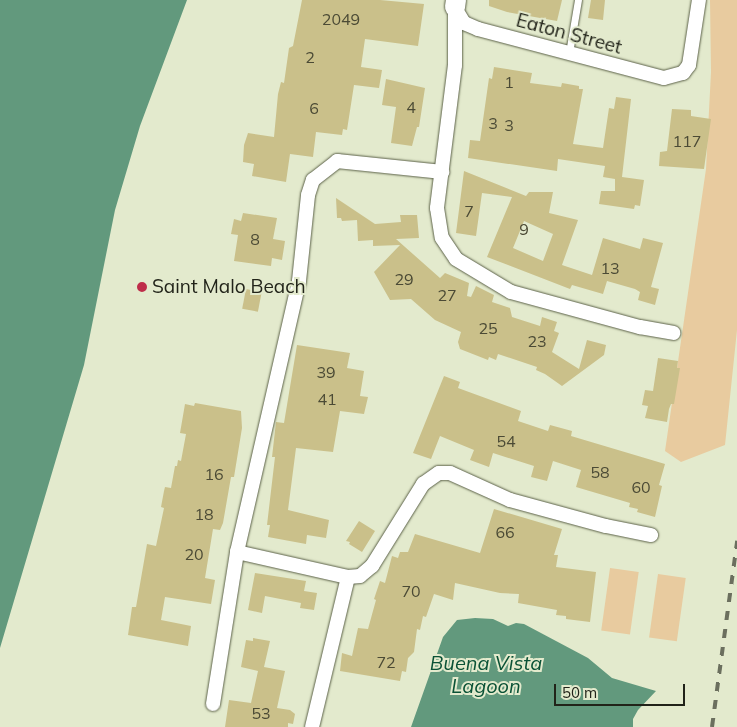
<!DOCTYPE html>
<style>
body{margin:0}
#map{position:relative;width:737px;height:727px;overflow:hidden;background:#e3eacd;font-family:Mulish,sans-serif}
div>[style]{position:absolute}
.green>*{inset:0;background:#e8cb9f;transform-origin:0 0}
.water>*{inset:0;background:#62997d}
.building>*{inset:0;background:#cac08a;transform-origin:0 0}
.roads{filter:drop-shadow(0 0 1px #5c6249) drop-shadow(0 0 1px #5c6249)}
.lane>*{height:7px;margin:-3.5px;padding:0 3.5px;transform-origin:3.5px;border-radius:3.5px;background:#fff}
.street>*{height:14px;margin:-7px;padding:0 7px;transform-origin:7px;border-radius:7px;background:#fff}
.secondary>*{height:20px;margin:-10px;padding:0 10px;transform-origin:10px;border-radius:10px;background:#fff}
.rail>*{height:4px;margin-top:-2px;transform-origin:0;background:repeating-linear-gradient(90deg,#6b6f5e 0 9px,transparent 0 18px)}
.dots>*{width:14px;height:14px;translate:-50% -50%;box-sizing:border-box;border:2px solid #e3eacd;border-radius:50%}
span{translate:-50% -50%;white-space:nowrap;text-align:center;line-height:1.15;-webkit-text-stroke:4px #e3eacd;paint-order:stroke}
.number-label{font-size:16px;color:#4b4a35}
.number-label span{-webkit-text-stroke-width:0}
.street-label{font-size:19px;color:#212319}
.poi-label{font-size:19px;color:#212319}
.left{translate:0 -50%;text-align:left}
.water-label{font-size:20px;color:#0a5236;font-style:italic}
.scale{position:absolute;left:554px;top:684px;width:131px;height:22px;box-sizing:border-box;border:2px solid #212319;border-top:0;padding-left:6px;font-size:15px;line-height:18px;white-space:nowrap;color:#212319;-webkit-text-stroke:4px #e3eacd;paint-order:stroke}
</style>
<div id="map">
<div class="green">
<div style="clip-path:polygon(710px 0,737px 0,737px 330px,725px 445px,681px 462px,665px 451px,706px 169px,711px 72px)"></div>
<div style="left:610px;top:568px;width:29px;height:63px;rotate:8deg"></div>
<div style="left:658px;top:574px;width:28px;height:64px;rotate:8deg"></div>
</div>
<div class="water">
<div style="clip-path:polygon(0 0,187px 0,140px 126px,115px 210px,84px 365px,0 648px)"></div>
<div style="clip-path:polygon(475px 618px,493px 619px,508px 626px,516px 623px,524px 624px,588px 658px,612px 678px,656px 691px,638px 710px,633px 719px,633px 727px,411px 727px,443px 637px,457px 620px)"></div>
</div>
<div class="building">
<div style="clip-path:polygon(302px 0,380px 0,424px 4px,418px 46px,365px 39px,361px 67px,382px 70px,379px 88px,354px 85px,347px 130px,343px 129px,342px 135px,316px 132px,313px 157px,290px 154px,286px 182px,252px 176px,254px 164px,243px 162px,244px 145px,248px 133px,274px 137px,278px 94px,281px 82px,284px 83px,289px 48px,293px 46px)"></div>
<div style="clip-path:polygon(489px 0,562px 0,557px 21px,507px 12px,489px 6px)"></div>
<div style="clip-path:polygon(591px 0,605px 0,603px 20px,588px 18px)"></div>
<div style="clip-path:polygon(494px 67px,532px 73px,530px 83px,561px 87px,562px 83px,579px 86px,579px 89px,583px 89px,573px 144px,603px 148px,609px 108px,614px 109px,616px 97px,631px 99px,622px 177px,644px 180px,640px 206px,635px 205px,634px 209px,599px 204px,601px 191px,615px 191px,615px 179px,603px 177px,605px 166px,558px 159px,557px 171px,468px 158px,470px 140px,480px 141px,489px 78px,492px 79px)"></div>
<div style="clip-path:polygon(386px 79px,425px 88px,419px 127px,417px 127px,412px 146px,391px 143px,396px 107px,382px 105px)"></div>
<div style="clip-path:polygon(672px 109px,691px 110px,691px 116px,711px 119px,704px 169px,659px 166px,660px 152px,667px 151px)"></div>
<div style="clip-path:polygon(evenodd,464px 171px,526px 196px,529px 192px,553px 192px,549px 213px,578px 220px,562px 265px,592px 275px,603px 238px,640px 249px,643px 238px,663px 243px,651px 287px,659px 289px,655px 305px,638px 300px,640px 292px,635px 289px,607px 281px,603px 294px,572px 285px,570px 289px,487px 257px,512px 197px,482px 193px,476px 236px,456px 233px,464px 171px,524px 221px,553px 234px,543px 261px,513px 248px,524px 221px)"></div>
<div style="clip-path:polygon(336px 198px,375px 224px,401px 222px,400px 215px,417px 215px,419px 238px,396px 239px,440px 278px,445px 273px,469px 283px,467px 296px,471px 297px,476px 286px,494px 295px,492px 302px,510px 308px,512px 317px,540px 326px,542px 317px,557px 322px,554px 331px,559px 333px,552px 352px,579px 369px,587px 340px,606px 345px,604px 355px,562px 386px,545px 374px,536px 370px,537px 367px,498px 354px,496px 360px,489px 357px,488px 360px,460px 349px,458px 342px,461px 332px,435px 320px,411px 299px,390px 300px,374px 272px,400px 245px,373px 246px,373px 240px,358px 241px,357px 220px,342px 221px,341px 218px,337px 218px)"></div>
<div style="clip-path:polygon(243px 213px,277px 218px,273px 239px,285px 241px,282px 260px,272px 258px,271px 266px,234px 261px,238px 235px,231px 234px,234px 219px,241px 221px)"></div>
<div style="left:246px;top:289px;width:16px;height:20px;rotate:11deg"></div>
<div style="clip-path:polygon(297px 345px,350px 353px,347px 368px,364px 371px,360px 396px,368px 397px,364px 414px,340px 411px,333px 452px,296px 448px,288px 510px,329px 520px,326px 538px,307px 535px,306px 544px,268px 537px,270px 525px,267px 525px,275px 457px,272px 457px,276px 422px,284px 423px)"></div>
<div style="clip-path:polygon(658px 358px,678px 361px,677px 368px,680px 368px,674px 404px,671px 404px,669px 409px,667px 422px,645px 418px,648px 406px,642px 405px,645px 390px,653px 391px)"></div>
<div style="clip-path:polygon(444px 376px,460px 382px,458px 388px,521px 411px,518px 421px,548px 431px,550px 425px,572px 431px,571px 436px,665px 464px,659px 485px,662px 486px,655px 517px,637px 512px,638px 509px,629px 507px,630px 503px,576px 487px,581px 470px,553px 461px,547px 481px,531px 477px,534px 466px,493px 453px,489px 467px,470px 460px,474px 450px,440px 436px,431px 459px,413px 453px)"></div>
<div style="clip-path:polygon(195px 403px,241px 411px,242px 428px,234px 477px,231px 477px,223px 523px,220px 530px,213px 529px,205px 578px,215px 580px,211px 604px,165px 597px,161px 620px,191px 626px,188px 646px,128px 635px,132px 607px,136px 607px,147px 544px,156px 546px,164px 508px,161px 507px,164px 491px,165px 487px,171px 488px,175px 466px,177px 466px,178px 460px,181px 461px,186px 434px,180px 433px,185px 404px,194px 406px)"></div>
<div style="clip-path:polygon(494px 509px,562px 529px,554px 555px,558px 555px,556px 567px,596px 572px,590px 622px,566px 619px,566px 616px,556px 615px,557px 610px,518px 603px,519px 594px,500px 593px,455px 583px,453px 600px,434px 594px,426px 617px,423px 616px,420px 630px,417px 629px,414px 652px,408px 658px,406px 672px,402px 671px,400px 681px,340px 671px,342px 653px,352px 656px,358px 628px,368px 629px,376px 600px,374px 599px,380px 581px,385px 583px,392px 556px,398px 558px,400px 552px,408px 552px,415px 534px,480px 553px)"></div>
<div style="clip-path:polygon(359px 521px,375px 531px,362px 552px,349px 544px,350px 542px,346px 541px)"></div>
<div style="clip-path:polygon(255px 573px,306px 581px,304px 591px,317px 593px,314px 610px,300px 608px,301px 603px,265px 596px,262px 613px,248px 610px)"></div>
<div style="clip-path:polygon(253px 638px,270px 641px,264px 667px,285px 671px,277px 708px,290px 710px,295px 714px,293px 724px,288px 723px,288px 727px,225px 727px,229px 700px,251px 703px,258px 671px,241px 667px,246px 640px,253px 641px)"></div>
</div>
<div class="roads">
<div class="lane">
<div style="left:569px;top:53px;width:54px;rotate:-80.4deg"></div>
</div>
<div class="street">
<div style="left:455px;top:7px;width:58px;rotate:90deg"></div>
<div style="left:455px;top:65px;width:144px;rotate:97.2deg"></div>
<div style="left:437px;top:208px;width:30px;rotate:81deg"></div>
<div style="left:442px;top:238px;width:25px;rotate:56deg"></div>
<div style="left:456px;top:259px;width:64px;rotate:31deg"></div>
<div style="left:511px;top:292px;width:134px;rotate:15.2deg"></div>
<div style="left:640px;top:327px;width:34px;rotate:10deg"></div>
<div style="left:455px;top:8px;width:17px;rotate:59deg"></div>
<div style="left:464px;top:23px;width:15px;rotate:23deg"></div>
<div style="left:478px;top:29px;width:192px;rotate:14.8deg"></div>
<div style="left:664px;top:78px;width:20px;rotate:-15deg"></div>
<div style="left:683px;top:73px;width:10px;rotate:-53deg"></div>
<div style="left:689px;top:65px;width:66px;rotate:-81.3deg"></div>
<div style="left:237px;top:552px;width:114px;rotate:12.7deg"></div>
<div style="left:348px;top:577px;width:12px;rotate:-5deg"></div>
<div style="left:360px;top:576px;width:16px;rotate:-40deg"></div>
<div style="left:372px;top:566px;width:97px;rotate:-58.1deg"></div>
<div style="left:423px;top:484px;width:19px;rotate:-35deg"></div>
<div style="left:439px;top:473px;width:11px"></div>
<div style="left:450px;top:473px;width:66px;rotate:24.2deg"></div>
<div style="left:510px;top:500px;width:99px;rotate:15.2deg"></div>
<div style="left:606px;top:526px;width:46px;rotate:11.3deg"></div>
<div style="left:213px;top:704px;width:154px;rotate:-81deg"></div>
<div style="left:237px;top:552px;width:278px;rotate:-77.1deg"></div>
<div style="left:299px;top:281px;width:86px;rotate:-84deg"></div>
<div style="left:308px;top:195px;width:16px;rotate:-72deg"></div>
<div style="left:313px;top:180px;width:31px;rotate:-38deg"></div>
<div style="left:337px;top:161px;width:106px;rotate:6deg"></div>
<div style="left:312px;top:727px;width:154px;rotate:-76.5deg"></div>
</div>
<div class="secondary">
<div style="left:455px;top:7px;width:7px;rotate:-82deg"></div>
</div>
</div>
<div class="rail">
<div style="left:712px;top:727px;width:188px;rotate:-82.3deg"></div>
</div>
<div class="dots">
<div style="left:142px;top:287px;background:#be2d49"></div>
</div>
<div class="number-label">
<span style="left:341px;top:19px">2049</span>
<span style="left:310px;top:57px">2</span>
<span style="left:509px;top:82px">1</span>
<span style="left:411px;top:107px">4</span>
<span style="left:314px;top:108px">6</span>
<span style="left:493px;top:123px">3</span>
<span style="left:509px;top:125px">3</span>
<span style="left:687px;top:141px">117</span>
<span style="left:469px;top:211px">7</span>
<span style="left:524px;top:229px">9</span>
<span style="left:255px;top:239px">8</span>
<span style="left:610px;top:268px">13</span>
<span style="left:404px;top:279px">29</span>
<span style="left:447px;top:295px">27</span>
<span style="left:488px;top:328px">25</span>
<span style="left:537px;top:341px">23</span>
<span style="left:326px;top:372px">39</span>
<span style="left:327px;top:399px">41</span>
<span style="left:506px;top:441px">54</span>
<span style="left:600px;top:472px">58</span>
<span style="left:214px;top:474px">16</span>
<span style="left:641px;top:487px">60</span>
<span style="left:204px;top:514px">18</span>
<span style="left:505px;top:532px">66</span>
<span style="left:194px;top:554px">20</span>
<span style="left:411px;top:591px">70</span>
<span style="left:386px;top:662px">72</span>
<span style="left:261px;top:713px">53</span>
</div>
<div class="street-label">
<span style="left:569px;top:34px;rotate:15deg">Eaton Street</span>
</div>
<div class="poi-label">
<span class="left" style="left:152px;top:287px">Saint Malo Beach</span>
</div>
<div class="water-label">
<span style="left:486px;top:674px">Buena Vista<br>Lagoon</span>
</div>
<div class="scale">50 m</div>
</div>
